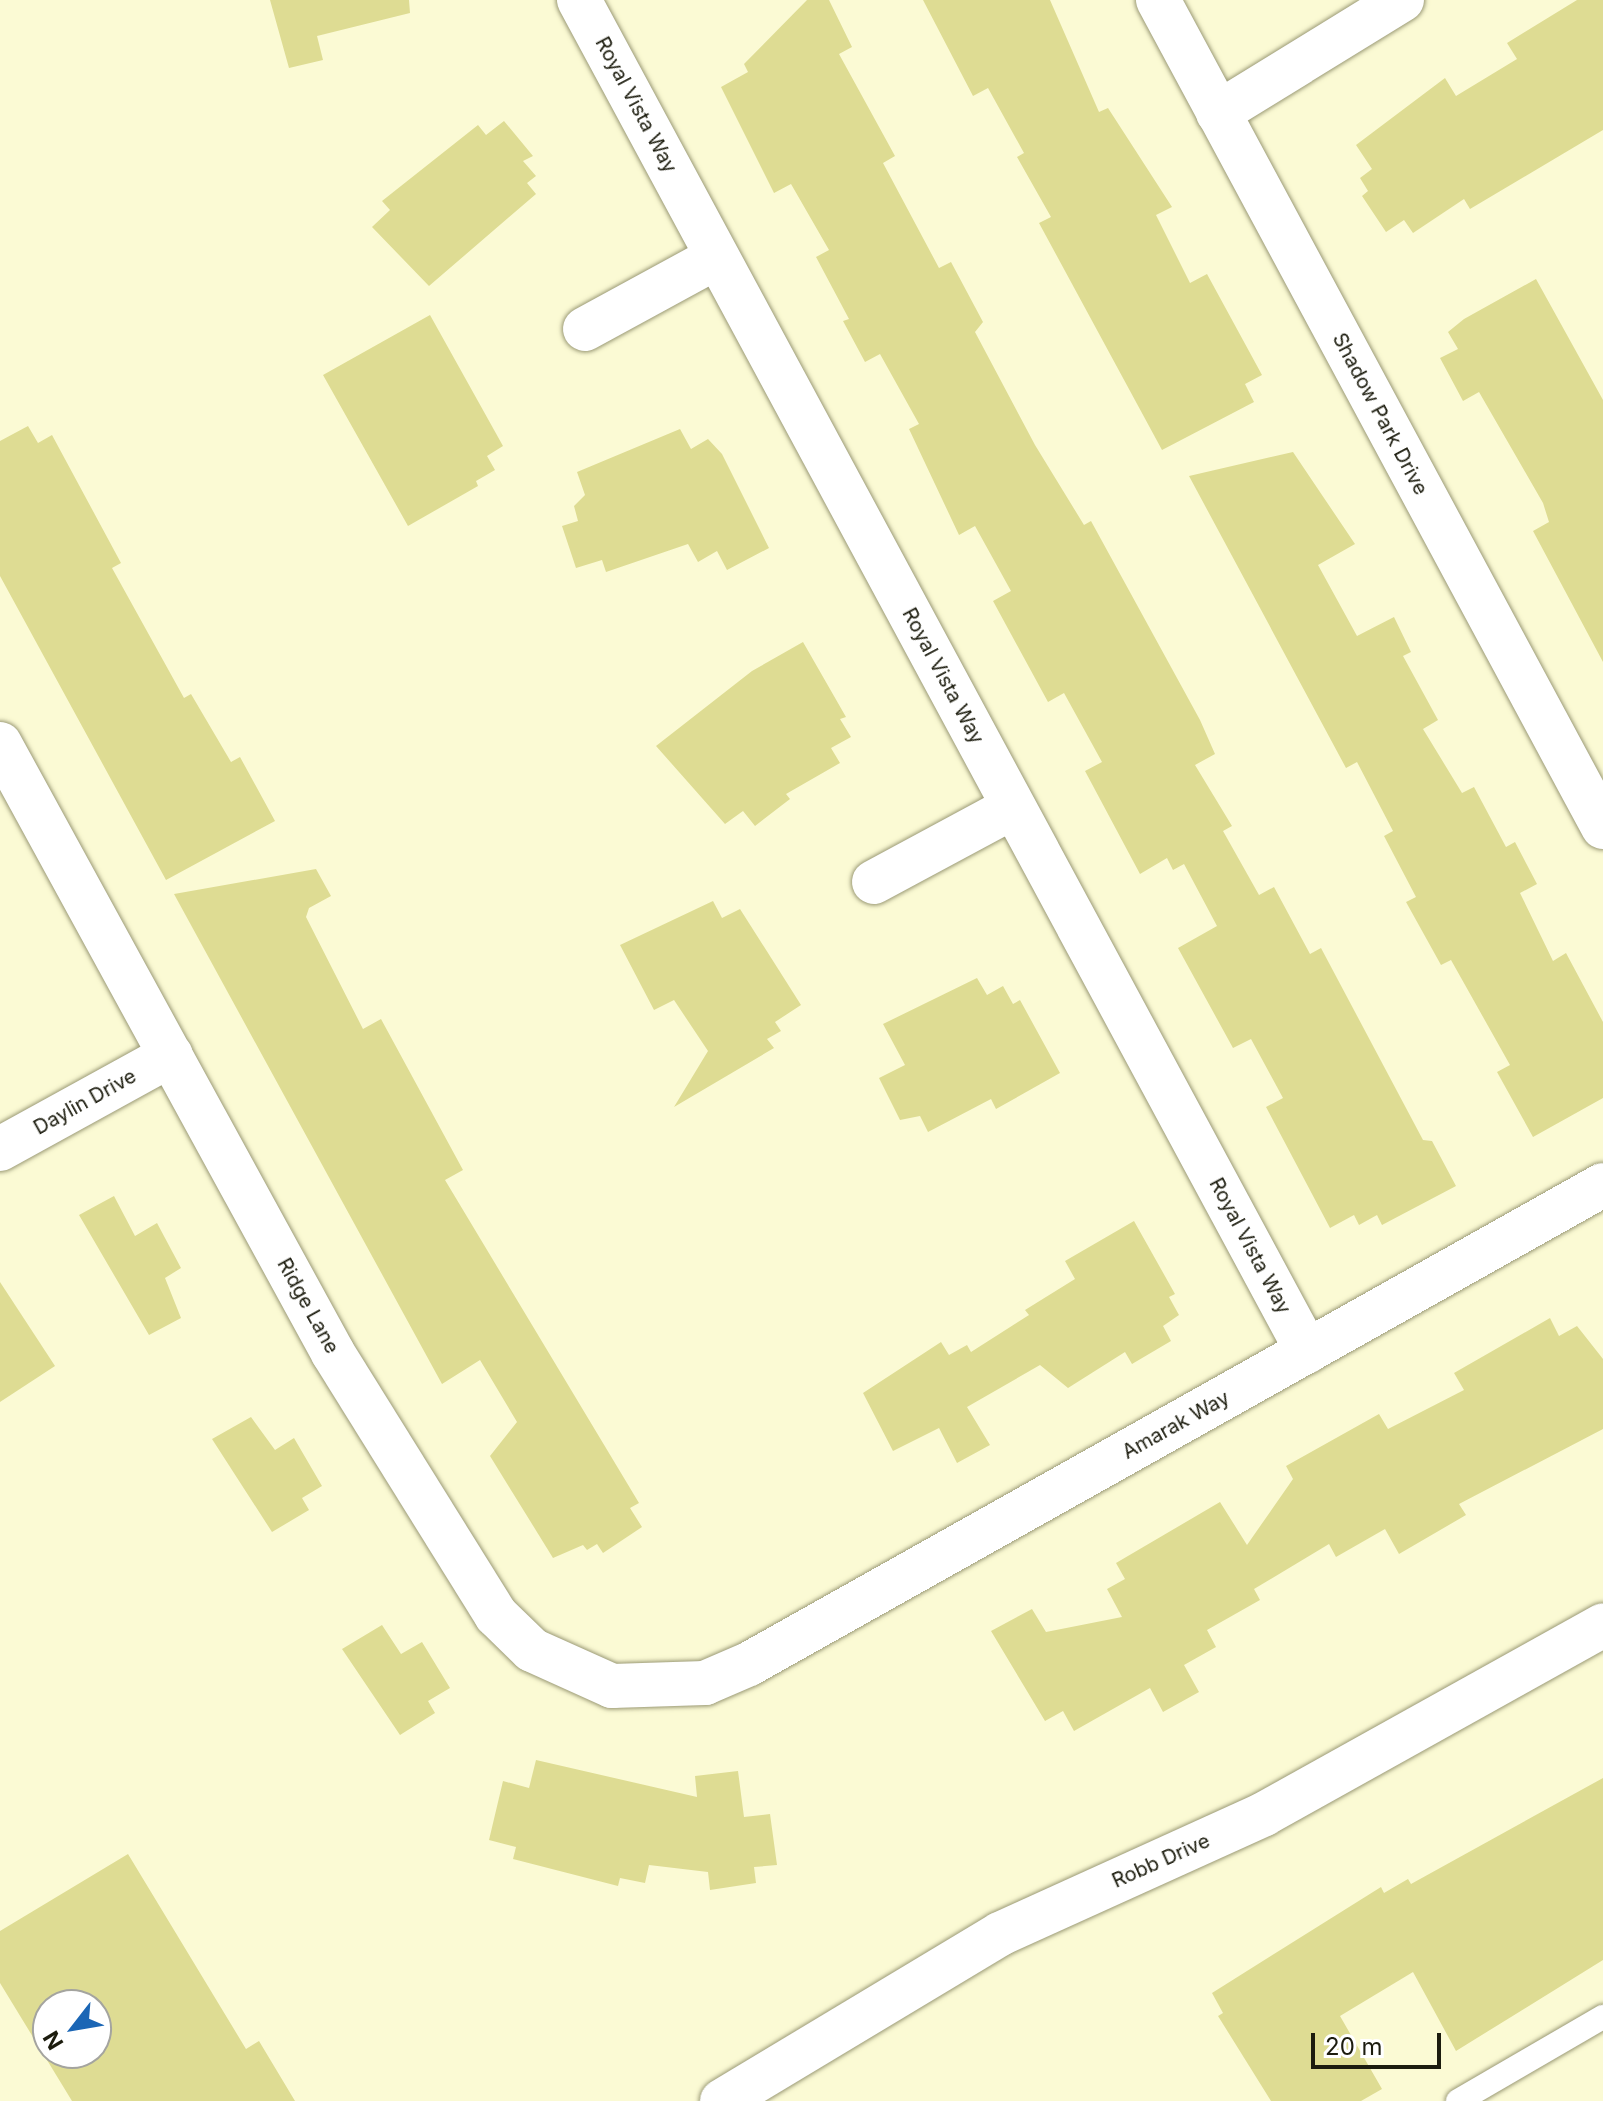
<!DOCTYPE html>
<style>
body{margin:0}
#map{position:relative;width:1603px;height:2101px;overflow:hidden;background:#fbfad4;font-family:Inter,sans-serif}
div>[style]{position:absolute}
.building>*{inset:0;background:#dedc93}
.roads{filter:drop-shadow(0 0 2px #9b9a76) drop-shadow(0 0 2px #9b9a76)}
.service>*{height:24px;margin:-12px;padding:0 12px;transform-origin:12px;border-radius:12px;background:#fff}
.minor>*{height:44px;margin:-22px;padding:0 22px;transform-origin:22px;border-radius:22px;background:#fff}
.secondary>*{height:44px;margin:-22px;padding:0 22px;transform-origin:22px;border-radius:22px;background:#fff}
span{translate:-50% -50%;white-space:nowrap;text-align:center;line-height:1.15;-webkit-text-stroke:6px #fff;paint-order:stroke}
.street-label{font-size:20px;color:#1c1c0e}
.north{position:absolute;left:32px;top:1989px;width:80px;height:80px;box-sizing:border-box;background:#fff;border:2px solid #a4a49f;border-radius:50%;rotate:239deg;font-size:22px;font-weight:700;line-height:32px;text-align:center;color:#1c1c0e}
.north::after{content:'';display:block;margin:auto;width:28px;height:36px;background:#1b66b5;clip-path:polygon(50% 0,100% 100%,50% 72%,0 100%)}
.scale{position:absolute;left:1311px;top:2033px;width:130px;height:36px;box-sizing:border-box;border:4px solid #1c1c0e;border-top:0;padding-left:10px;font-size:24px;line-height:28px;white-space:nowrap;color:#1c1c0e;-webkit-text-stroke:6px #fff;paint-order:stroke}
</style>
<div id="map">
<div class="building">
<div style="clip-path:polygon(270px 0,409px 0,410px 13px,317px 36px,323px 60px,289px 68px)"></div>
<div style="clip-path:polygon(807px 0,829px 0,852px 47px,839px 54px,895px 156px,883px 163px,939px 268px,951px 262px,983px 322px,975px 332px,1035px 445px,1084px 525px,1091px 521px,1200px 720px,1215px 754px,1195px 765px,1232px 826px,1223px 831px,1259px 895px,1274px 887px,1310px 954px,1321px 948px,1423px 1140px,1432px 1141px,1456px 1186px,1382px 1225px,1377px 1215px,1359px 1225px,1354px 1215px,1330px 1228px,1266px 1107px,1283px 1098px,1251px 1039px,1233px 1048px,1178px 948px,1217px 926px,1184px 864px,1173px 870px,1167px 858px,1140px 874px,1085px 771px,1102px 762px,1064px 693px,1048px 702px,993px 601px,1011px 591px,975px 526px,959px 535px,909px 429px,919px 424px,880px 354px,865px 362px,843px 321px,849px 319px,816px 257px,829px 250px,791px 184px,774px 193px,721px 87px,748px 72px,744px 64px)"></div>
<div style="clip-path:polygon(923px 0,1050px 0,1099px 112px,1108px 108px,1172px 207px,1156px 215px,1190px 283px,1207px 274px,1262px 375px,1245px 384px,1254px 402px,1162px 450px,1039px 223px,1051px 217px,1017px 157px,1024px 153px,988px 88px,973px 96px)"></div>
<div style="clip-path:polygon(1577px 0,1603px 0,1603px 130px,1470px 209px,1464px 199px,1413px 233px,1404px 220px,1386px 232px,1362px 196px,1368px 191px,1360px 178px,1372px 169px,1356px 145px,1445px 78px,1456px 96px,1517px 59px,1507px 43px)"></div>
<div style="clip-path:polygon(504px 121px,533px 156px,523px 161px,536px 176px,527px 183px,536px 194px,429px 286px,372px 227px,390px 210px,382px 201px,478px 125px,486px 135px)"></div>
<div style="clip-path:polygon(1536px 279px,1603px 400px,1603px 662px,1533px 531px,1549px 522px,1543px 503px,1479px 392px,1463px 401px,1440px 358px,1458px 349px,1448px 332px,1464px 319px)"></div>
<div style="clip-path:polygon(430px 315px,503px 446px,487px 456px,495px 470px,476px 481px,478px 486px,408px 526px,323px 375px)"></div>
<div style="clip-path:polygon(28px 426px,38px 443px,52px 435px,121px 563px,112px 568px,184px 698px,191px 694px,231px 762px,240px 757px,275px 821px,166px 880px,0 576px,0 441px)"></div>
<div style="clip-path:polygon(680px 429px,691px 449px,708px 439px,722px 454px,769px 548px,727px 570px,717px 551px,698px 562px,688px 544px,606px 572px,602px 560px,576px 568px,562px 526px,578px 521px,574px 506px,585px 495px,577px 472px)"></div>
<div style="clip-path:polygon(1293px 452px,1355px 544px,1318px 565px,1357px 636px,1394px 617px,1411px 652px,1403px 656px,1438px 720px,1423px 729px,1462px 793px,1474px 787px,1506px 847px,1515px 842px,1537px 884px,1520px 893px,1553px 961px,1566px 953px,1603px 1022px,1603px 1098px,1533px 1137px,1497px 1072px,1510px 1065px,1451px 960px,1441px 965px,1406px 902px,1416px 897px,1384px 836px,1393px 831px,1357px 762px,1346px 768px,1189px 476px)"></div>
<div style="clip-path:polygon(803px 642px,846px 717px,840px 719px,851px 737px,831px 748px,840px 763px,786px 794px,790px 799px,755px 826px,743px 811px,725px 824px,656px 746px,752px 671px)"></div>
<div style="clip-path:polygon(316px 869px,331px 896px,309px 908px,306px 917px,363px 1029px,381px 1019px,463px 1170px,445px 1180px,639px 1503px,630px 1508px,642px 1527px,603px 1553px,597px 1544px,587px 1550px,583px 1545px,553px 1558px,490px 1456px,517px 1422px,480px 1360px,442px 1384px,174px 894px)"></div>
<div style="clip-path:polygon(713px 901px,722px 918px,740px 909px,801px 1005px,775px 1022px,781px 1031px,767px 1039px,774px 1048px,674px 1107px,708px 1051px,674px 1000px,654px 1010px,620px 945px)"></div>
<div style="clip-path:polygon(977px 978px,987px 995px,1003px 986px,1013px 1004px,1020px 1000px,1060px 1073px,996px 1109px,991px 1099px,928px 1132px,920px 1116px,900px 1120px,879px 1078px,905px 1065px,883px 1024px)"></div>
<div style="clip-path:polygon(114px 1196px,135px 1236px,157px 1223px,181px 1268px,165px 1278px,181px 1318px,149px 1335px,79px 1215px)"></div>
<div style="clip-path:polygon(1134px 1221px,1175px 1294px,1169px 1297px,1179px 1315px,1163px 1326px,1171px 1341px,1132px 1364px,1125px 1352px,1068px 1388px,1040px 1365px,967px 1407px,990px 1445px,957px 1463px,939px 1428px,893px 1451px,863px 1393px,941px 1342px,949px 1355px,967px 1345px,971px 1352px,1029px 1315px,1025px 1310px,1075px 1279px,1065px 1261px)"></div>
<div style="clip-path:polygon(0 1282px,55px 1366px,0 1402px)"></div>
<div style="clip-path:polygon(1550px 1318px,1559px 1336px,1577px 1326px,1603px 1359px,1603px 1429px,1459px 1504px,1466px 1515px,1399px 1554px,1385px 1529px,1336px 1557px,1329px 1544px,1254px 1589px,1260px 1600px,1207px 1630px,1216px 1647px,1184px 1665px,1199px 1692px,1163px 1712px,1150px 1688px,1074px 1731px,1063px 1711px,1045px 1721px,991px 1631px,1032px 1609px,1046px 1632px,1122px 1617px,1107px 1589px,1125px 1579px,1116px 1563px,1220px 1502px,1247px 1545px,1293px 1479px,1286px 1466px,1379px 1414px,1388px 1429px,1464px 1390px,1454px 1373px)"></div>
<div style="clip-path:polygon(251px 1417px,275px 1450px,294px 1438px,322px 1486px,302px 1498px,309px 1510px,272px 1532px,212px 1439px)"></div>
<div style="clip-path:polygon(382px 1625px,401px 1654px,422px 1642px,450px 1688px,428px 1701px,435px 1713px,400px 1735px,342px 1649px)"></div>
<div style="clip-path:polygon(536px 1760px,697px 1797px,695px 1776px,738px 1771px,744px 1817px,770px 1814px,777px 1865px,754px 1867px,756px 1883px,710px 1890px,708px 1872px,649px 1865px,645px 1883px,620px 1878px,618px 1886px,513px 1859px,516px 1847px,489px 1840px,503px 1781px,529px 1788px)"></div>
<div style="clip-path:polygon(1603px 1778px,1603px 1960px,1456px 2051px,1413px 1972px,1340px 2016px,1382px 2089px,1361px 2101px,1271px 2101px,1218px 2016px,1223px 2013px,1212px 1993px,1381px 1887px,1384px 1893px,1408px 1879px,1411px 1884px)"></div>
<div style="clip-path:polygon(evenodd,128px 1854px,246px 2049px,259px 2041px,295px 2101px,72px 2101px,0 1983px,0 1931px,128px 1854px,48px 2005px,96px 2005px,96px 2053px,48px 2053px,48px 2005px)"></div>
</div>
<div class="roads">
<div class="service">
<div style="left:1458px;top:2101px;width:168px;rotate:-30.1deg"></div>
</div>
<div class="minor">
<div style="left:579px;top:0;width:1535px;rotate:61.68deg"></div>
<div style="left:1158px;top:0;width:939px;rotate:61.72deg"></div>
<div style="left:1218px;top:113px;width:216px;rotate:-31.6deg"></div>
<div style="left:585px;top:329px;width:150px;rotate:-28.6deg"></div>
<div style="left:0;top:744px;width:694px;rotate:61.33deg"></div>
<div style="left:333px;top:1353px;width:309px;rotate:58.1deg"></div>
<div style="left:496px;top:1615px;width:50px;rotate:44.2deg"></div>
<div style="left:532px;top:1650px;width:88px;rotate:24.2deg"></div>
<div style="left:612px;top:1686px;width:93px;rotate:-1.8deg"></div>
<div style="left:705px;top:1683px;width:48px;rotate:-23.4deg"></div>
<div style="left:749px;top:1664px;width:979px;rotate:-29.29deg"></div>
<div style="left:874px;top:882px;width:158px;rotate:-28.3deg"></div>
<div style="left:0;top:1149px;width:195px;rotate:-28.8deg"></div>
</div>
<div class="secondary">
<div style="left:722px;top:2101px;width:324px;rotate:-31deg"></div>
<div style="left:1000px;top:1934px;width:290px;rotate:-24.4deg"></div>
<div style="left:1264px;top:1814px;width:388px;rotate:-29.1deg"></div>
</div>
</div>
<div class="street-label">
<span style="left:636px;top:105px;rotate:62deg">Royal Vista Way</span>
<span style="left:1380px;top:414px;rotate:62deg">Shadow Park Drive</span>
<span style="left:943px;top:676px;rotate:62deg">Royal Vista Way</span>
<span style="left:85px;top:1102px;rotate:-29deg">Daylin Drive</span>
<span style="left:1250px;top:1246px;rotate:62deg">Royal Vista Way</span>
<span style="left:308px;top:1306px;rotate:61deg">Ridge Lane</span>
<span style="left:1176px;top:1425px;rotate:-29deg">Amarak Way</span>
<span style="left:1161px;top:1861px;rotate:-24deg">Robb Drive</span>
</div>
<div class="north">N</div>
<div class="scale">20 m</div>
</div>
